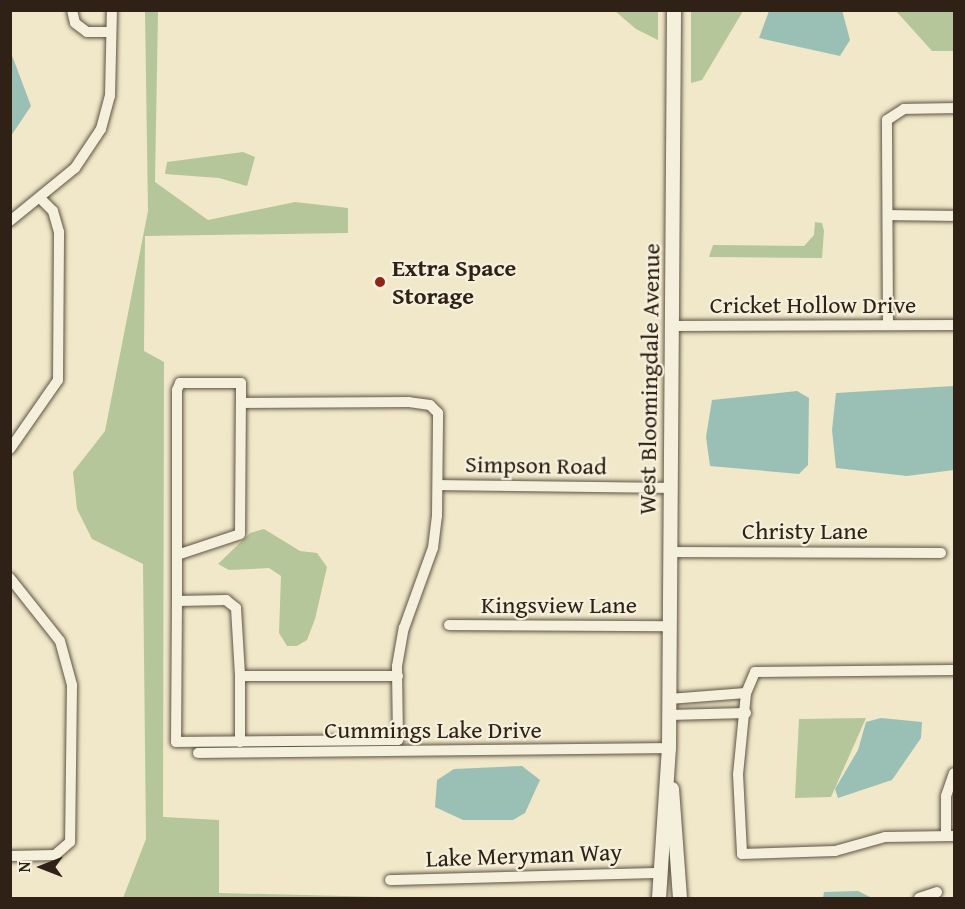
<!DOCTYPE html>
<style>
body{margin:0}
#map{position:relative;width:965px;height:909px;overflow:hidden;background:#f0e8c9;font-family:"Gentium Book Plus",serif}
div>[style]{position:absolute}
.green>*{inset:0;background:#b5c69a}
.water>*{inset:0;background:#9ac0b5}
.roads{filter:drop-shadow(0 0 2px #605344) drop-shadow(0 0 2px #605344)}
.street>*{height:10px;margin:-5px;padding:0 5px;transform-origin:5px;border-radius:5px;background:#f5f0dc}
.secondary>*{height:14px;margin:-7px;padding:0 7px;transform-origin:7px;border-radius:7px;background:#f5f0dc}
.dots>*{width:16px;height:16px;translate:-50% -50%;box-sizing:border-box;border:3px solid #f5f0dc;border-radius:50%}
span{translate:-50% -50%;white-space:nowrap;text-align:center;line-height:1.15;-webkit-text-stroke:4.5px #f5f0dc;paint-order:stroke}
.poi-label{font-size:24px;color:#302117;font-weight:700}
.left{translate:0 -50%;text-align:left}
.street-label{font-size:24px;color:#302117}
.frame{position:absolute;inset:0;border:12px solid #302117;pointer-events:none}
.north{position:absolute;left:12px;top:837px;width:60px;height:60px;-webkit-text-stroke:4px #f5f0dc;paint-order:stroke;rotate:270deg;font-size:16px;font-weight:700;line-height:24px;text-align:center;color:#302117}
.north::after{content:'';display:block;margin:auto;width:21px;height:27px;background:#302117;clip-path:polygon(50% 0,100% 100%,50% 72%,0 100%)}
</style>
<div id="map">
<div class="green">
<div style="clip-path:polygon(145px 11px,158px 11px,155px 182px,208px 220px,295px 202px,348px 208px,348px 233px,145px 236px,144px 351px,164px 362px,163px 817px,219px 820px,219px 893px,424px 898px,123px 898px,146px 839px,143px 564px,92px 539px,77px 509px,73px 472px,105px 431px,148px 211px)"></div>
<div style="clip-path:polygon(615px 11px,658px 11px,658px 40px,636px 29px)"></div>
<div style="clip-path:polygon(691px 11px,743px 11px,702px 80px,691px 83px)"></div>
<div style="clip-path:polygon(896px 11px,954px 11px,954px 51px,932px 51px)"></div>
<div style="clip-path:polygon(243px 152px,255px 157px,247px 186px,219px 178px,165px 174px,167px 162px)"></div>
<div style="clip-path:polygon(815px 222px,822px 223px,824px 231px,822px 258px,709px 257px,713px 245px,804px 246px,814px 235px)"></div>
<div style="clip-path:polygon(264px 529px,300px 551px,317px 553px,327px 567px,315px 619px,307px 640px,297px 646px,287px 646px,279px 633px,281px 576px,269px 568px,229px 570px,218px 564px,250px 533px)"></div>
<div style="clip-path:polygon(866px 718px,831px 797px,795px 798px,799px 719px)"></div>
</div>
<div class="water">
<div style="clip-path:polygon(842px 10px,850px 40px,840px 56px,759px 38px,769px 11px)"></div>
<div style="clip-path:polygon(10px 50px,31px 106px,11px 136px,10px 136px)"></div>
<div style="clip-path:polygon(954px 386px,954px 470px,907px 476px,836px 468px,832px 430px,836px 393px)"></div>
<div style="clip-path:polygon(797px 391px,809px 398px,808px 465px,799px 474px,710px 466px,706px 437px,712px 400px)"></div>
<div style="clip-path:polygon(881px 718px,922px 722px,921px 738px,892px 780px,838px 798px,835px 789px,858px 750px,866px 722px)"></div>
<div style="clip-path:polygon(522px 766px,540px 780px,525px 813px,513px 820px,463px 820px,435px 807px,437px 780px,454px 769px)"></div>
<div style="clip-path:polygon(858px 891px,872px 898px,823px 898px,824px 892px)"></div>
</div>
<div class="roads">
<div class="street">
<div style="left:72px;top:10px;width:13px;rotate:77deg"></div>
<div style="left:75px;top:23px;width:15px;rotate:37deg"></div>
<div style="left:87px;top:32px;width:23px"></div>
<div style="left:888px;top:215px;width:66px;rotate:0.9deg"></div>
<div style="left:10px;top:221px;width:84px;rotate:-39.2deg"></div>
<div style="left:75px;top:168px;width:47px;rotate:-56.3deg"></div>
<div style="left:101px;top:129px;width:34px;rotate:-75deg"></div>
<div style="left:110px;top:96px;width:86px;rotate:-88.7deg"></div>
<div style="left:888px;top:325px;width:205px;rotate:-90.3deg"></div>
<div style="left:887px;top:120px;width:20px;rotate:-33deg"></div>
<div style="left:904px;top:109px;width:50px;rotate:-1.1deg"></div>
<div style="left:672px;top:326px;width:282px;rotate:-0.2deg"></div>
<div style="left:10px;top:449px;width:84px;rotate:-55.2deg"></div>
<div style="left:58px;top:380px;width:148px;rotate:-89.6deg"></div>
<div style="left:59px;top:232px;width:22px;rotate:-106deg"></div>
<div style="left:53px;top:211px;width:16px;rotate:-135deg"></div>
<div style="left:438px;top:485px;width:232px;rotate:0.7deg"></div>
<div style="left:670px;top:552px;width:271px;rotate:0.2deg"></div>
<div style="left:177px;top:555px;width:66px;rotate:-18.4deg"></div>
<div style="left:240px;top:534px;width:131px;rotate:-89.6deg"></div>
<div style="left:241px;top:403px;width:20px;rotate:-90deg"></div>
<div style="left:241px;top:383px;width:61px;rotate:180deg"></div>
<div style="left:180px;top:383px;width:8px;rotate:113deg"></div>
<div style="left:177px;top:390px;width:211px;rotate:90deg"></div>
<div style="left:177px;top:601px;width:141px;rotate:90.4deg"></div>
<div style="left:176px;top:742px;width:222px;rotate:-0.5deg"></div>
<div style="left:398px;top:740px;width:74px;rotate:-90.8deg"></div>
<div style="left:397px;top:666px;width:39px;rotate:-80deg"></div>
<div style="left:404px;top:628px;width:85px;rotate:-70.1deg"></div>
<div style="left:433px;top:548px;width:32px;rotate:-83deg"></div>
<div style="left:437px;top:516px;width:103px;rotate:-89.4deg"></div>
<div style="left:438px;top:413px;width:11px;rotate:-135deg"></div>
<div style="left:430px;top:405px;width:21px;rotate:-172deg"></div>
<div style="left:409px;top:402px;width:168px;rotate:179.7deg"></div>
<div style="left:10px;top:578px;width:80px;rotate:51.6deg"></div>
<div style="left:60px;top:641px;width:46px;rotate:74.7deg"></div>
<div style="left:72px;top:685px;width:157px;rotate:90.7deg"></div>
<div style="left:70px;top:842px;width:20px;rotate:139deg"></div>
<div style="left:55px;top:855px;width:45px;rotate:178.7deg"></div>
<div style="left:177px;top:601px;width:49px;rotate:-1.2deg"></div>
<div style="left:226px;top:600px;width:13px;rotate:39deg"></div>
<div style="left:236px;top:608px;width:68px;rotate:86.6deg"></div>
<div style="left:449px;top:625px;width:220px;rotate:0.3deg"></div>
<div style="left:954px;top:670px;width:199px;rotate:179.4deg"></div>
<div style="left:755px;top:672px;width:23px;rotate:113deg"></div>
<div style="left:746px;top:693px;width:81px;rotate:95.6deg"></div>
<div style="left:738px;top:774px;width:80px;rotate:87.1deg"></div>
<div style="left:742px;top:854px;width:93px;rotate:-1.8deg"></div>
<div style="left:835px;top:851px;width:52px;rotate:-15.6deg"></div>
<div style="left:885px;top:837px;width:69px;rotate:-0.8deg"></div>
<div style="left:669px;top:699px;width:77px;rotate:-4.5deg"></div>
<div style="left:669px;top:715px;width:77px;rotate:-1.5deg"></div>
<div style="left:240px;top:742px;width:66px;rotate:-90deg"></div>
<div style="left:240px;top:676px;width:158px"></div>
<div style="left:198px;top:753px;width:471px;rotate:-0.6deg"></div>
<div style="left:946px;top:836px;width:40px;rotate:-90deg"></div>
<div style="left:946px;top:796px;width:24px;rotate:-71deg"></div>
<div style="left:390px;top:880px;width:269px;rotate:-1.5deg"></div>
<div style="left:919px;top:898px;width:19px;rotate:-18deg"></div>
</div>
<div class="secondary">
<div style="left:672px;top:789px;width:109px;rotate:85.8deg"></div>
<div style="left:659px;top:898px;width:150px;rotate:-86.2deg"></div>
<div style="left:669px;top:748px;width:738px;rotate:-89.61deg"></div>
</div>
</div>
<div class="dots">
<div style="left:380px;top:282px;background:#8f2418"></div>
</div>
<div class="poi-label">
<span class="left" style="left:392px;top:282px">Extra Space<br>Storage</span>
</div>
<div class="street-label">
<span style="left:813px;top:305px">Cricket Hollow Drive</span>
<span style="left:649px;top:379px;rotate:-89deg">West Bloomingdale Avenue</span>
<span style="left:536px;top:465px;rotate:1deg">Simpson Road</span>
<span style="left:805px;top:531px">Christy Lane</span>
<span style="left:559px;top:605px">Kingsview Lane</span>
<span style="left:433px;top:730px">Cummings Lake Drive</span>
<span style="left:524px;top:855px;rotate:-2deg">Lake Meryman Way</span>
</div>
<div class="frame"></div>
<div class="north">N</div>
</div>
